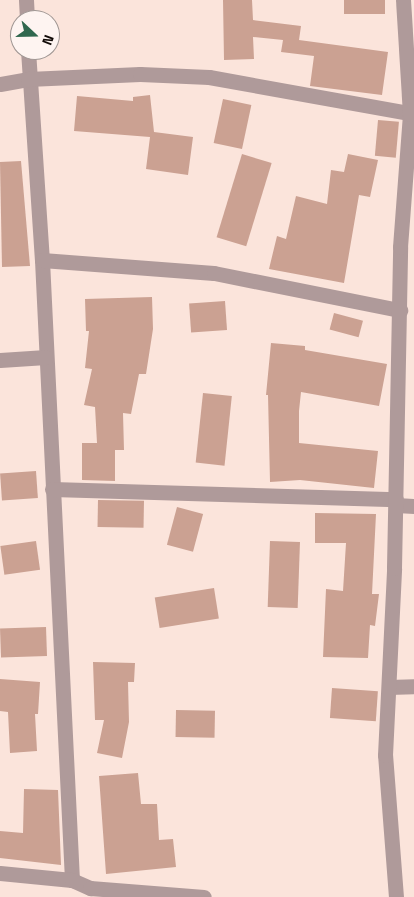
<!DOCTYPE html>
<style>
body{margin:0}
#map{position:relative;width:414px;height:897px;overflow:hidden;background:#fbe4db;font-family:"Titillium Web",sans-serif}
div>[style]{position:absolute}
.building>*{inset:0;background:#cba192;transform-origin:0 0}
.minor>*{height:15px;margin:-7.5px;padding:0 7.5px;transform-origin:7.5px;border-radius:7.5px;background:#af9a9a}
span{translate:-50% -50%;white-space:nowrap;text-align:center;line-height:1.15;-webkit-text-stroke:4.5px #fef4f1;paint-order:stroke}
.north{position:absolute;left:10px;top:10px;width:50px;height:50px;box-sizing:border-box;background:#fef4f1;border:1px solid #9f9693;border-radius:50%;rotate:111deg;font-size:14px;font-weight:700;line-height:20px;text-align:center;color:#110a07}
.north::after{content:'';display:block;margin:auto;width:18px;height:22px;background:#30674e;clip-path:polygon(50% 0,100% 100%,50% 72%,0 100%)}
</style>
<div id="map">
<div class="building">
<div style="clip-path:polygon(223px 0,252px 0,253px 20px,301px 26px,299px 40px,388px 52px,382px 95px,310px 86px,314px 56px,281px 52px,283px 40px,253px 37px,254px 59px,224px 60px)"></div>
<div style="left:344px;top:0;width:41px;height:14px"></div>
<div style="clip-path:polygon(150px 95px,154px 132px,193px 137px,188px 175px,146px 169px,150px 137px,74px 131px,77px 96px,133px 101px,133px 97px)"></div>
<div style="left:223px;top:99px;width:29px;height:45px;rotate:12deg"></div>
<div style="left:378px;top:120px;width:21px;height:36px;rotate:5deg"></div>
<div style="left:242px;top:154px;width:31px;height:87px;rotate:17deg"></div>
<div style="clip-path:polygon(348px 154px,378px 160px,370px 197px,359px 195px,344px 283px,269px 269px,277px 236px,286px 239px,296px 196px,327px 204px,331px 170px,344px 172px)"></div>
<div style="clip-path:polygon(21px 161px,30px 266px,2px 267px,0 162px)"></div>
<div style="clip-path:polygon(152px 297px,153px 329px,146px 374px,139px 374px,131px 414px,123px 413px,124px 450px,115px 450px,115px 481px,82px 480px,82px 443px,97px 443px,95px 407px,84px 405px,92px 369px,85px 368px,89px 331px,86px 331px,85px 299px)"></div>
<div style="left:225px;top:301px;width:29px;height:36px;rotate:86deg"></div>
<div style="left:334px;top:313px;width:30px;height:17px;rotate:15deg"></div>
<div style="clip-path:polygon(271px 343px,305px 346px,305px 350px,387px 364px,379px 406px,301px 392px,299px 411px,299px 443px,378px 451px,374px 488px,300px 480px,270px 482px,268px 395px,266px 395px)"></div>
<div style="left:203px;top:393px;width:29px;height:70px;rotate:6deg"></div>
<div style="left:36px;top:471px;width:27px;height:36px;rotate:86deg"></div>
<div style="left:98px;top:500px;width:46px;height:27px;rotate:1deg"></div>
<div style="left:177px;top:507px;width:27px;height:39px;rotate:15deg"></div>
<div style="clip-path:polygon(315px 513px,376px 514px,372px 594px,379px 594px,375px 626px,370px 625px,368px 658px,323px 657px,326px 589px,343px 591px,346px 543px,315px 543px)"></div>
<div style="left:36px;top:541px;width:29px;height:36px;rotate:82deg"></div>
<div style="left:270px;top:541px;width:30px;height:66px;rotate:2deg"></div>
<div style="left:214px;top:588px;width:31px;height:60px;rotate:81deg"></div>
<div style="left:46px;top:627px;width:29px;height:46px;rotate:88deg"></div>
<div style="clip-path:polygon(93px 662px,135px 663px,134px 682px,128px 682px,129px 722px,122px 758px,97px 753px,104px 720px,95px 720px)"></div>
<div style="clip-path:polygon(0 679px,40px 682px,38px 714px,35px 714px,37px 751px,10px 753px,8px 712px,0 711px)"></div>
<div style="left:332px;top:688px;width:46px;height:30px;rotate:4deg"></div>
<div style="left:176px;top:710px;width:39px;height:27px;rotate:1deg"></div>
<div style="clip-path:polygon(138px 773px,141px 804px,157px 804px,159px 840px,173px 839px,176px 867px,106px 874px,99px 776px)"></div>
<div style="clip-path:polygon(24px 789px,58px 790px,61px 865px,0 858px,0 831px,23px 833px)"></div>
</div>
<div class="minor">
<div style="left:26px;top:0;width:20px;rotate:87deg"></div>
<div style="left:28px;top:50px;width:210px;rotate:86.2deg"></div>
<div style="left:42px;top:260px;width:621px;rotate:87.23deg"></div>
<div style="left:0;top:84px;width:28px;rotate:-10deg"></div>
<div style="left:28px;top:79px;width:112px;rotate:-2.6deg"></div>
<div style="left:140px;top:74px;width:69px;rotate:2.5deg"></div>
<div style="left:209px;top:77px;width:208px;rotate:10.2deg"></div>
<div style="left:42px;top:260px;width:172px;rotate:4.3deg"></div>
<div style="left:214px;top:273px;width:190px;rotate:11.3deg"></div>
<div style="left:0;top:360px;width:46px;rotate:-3.7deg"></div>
<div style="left:52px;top:489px;width:344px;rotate:1.7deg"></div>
<div style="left:396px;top:505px;width:18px;rotate:3deg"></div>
<div style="left:389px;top:687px;width:25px;rotate:-2deg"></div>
<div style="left:0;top:873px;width:72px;rotate:5.6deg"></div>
<div style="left:72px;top:880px;width:20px;rotate:24deg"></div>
<div style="left:90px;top:888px;width:114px;rotate:4.5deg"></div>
<div style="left:396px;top:897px;width:142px;rotate:-94.4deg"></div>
<div style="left:385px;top:755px;width:187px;rotate:-87.2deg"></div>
<div style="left:394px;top:568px;width:321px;rotate:-88.9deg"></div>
<div style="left:400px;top:247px;width:133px;rotate:-85.7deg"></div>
<div style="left:410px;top:114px;width:114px;rotate:-93.5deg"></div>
</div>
<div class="north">N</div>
</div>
